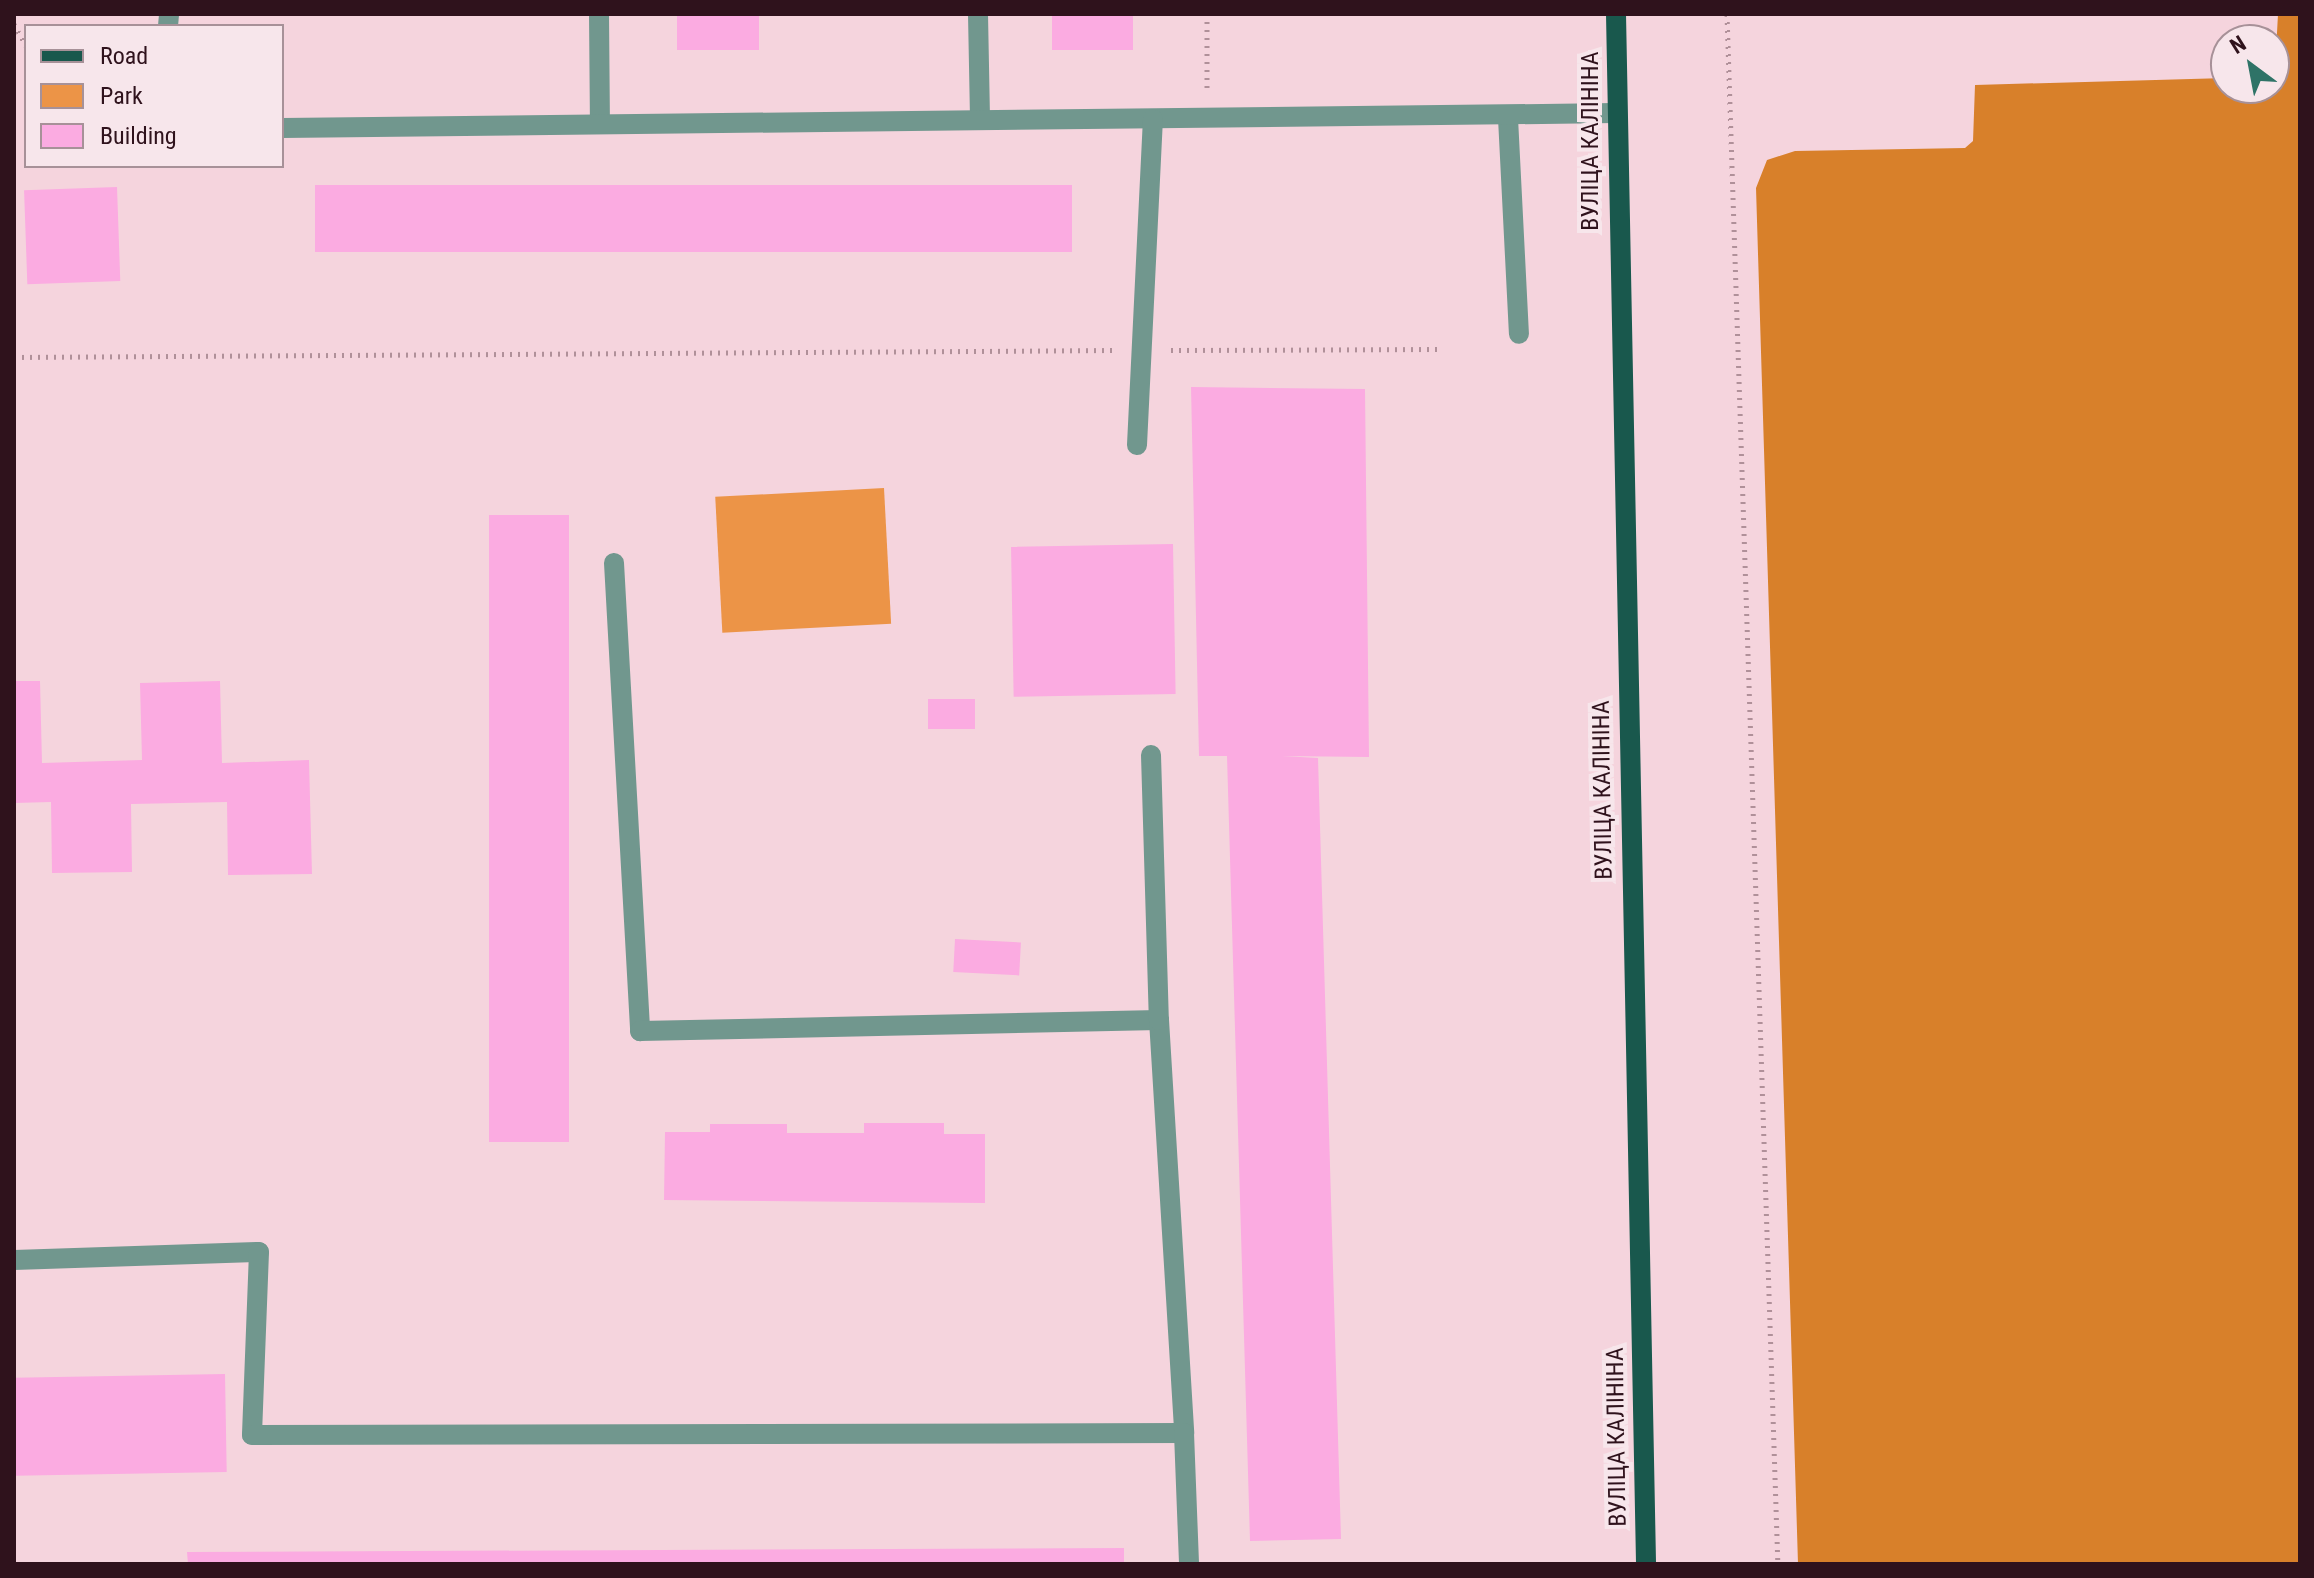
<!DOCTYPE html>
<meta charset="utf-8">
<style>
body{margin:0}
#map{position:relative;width:2314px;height:1578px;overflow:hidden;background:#f5d4dd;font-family:"Roboto Condensed",sans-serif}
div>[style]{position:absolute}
.green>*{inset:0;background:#ec9447;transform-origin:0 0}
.forest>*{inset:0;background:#d8802a}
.building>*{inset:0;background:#fbabe1;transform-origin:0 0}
.path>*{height:5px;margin-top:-2.5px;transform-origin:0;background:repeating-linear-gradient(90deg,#b09099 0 2px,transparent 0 8px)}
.minor>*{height:20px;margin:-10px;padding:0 10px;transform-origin:10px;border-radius:10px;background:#71978e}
.major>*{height:20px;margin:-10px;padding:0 10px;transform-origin:10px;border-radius:10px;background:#19584d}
span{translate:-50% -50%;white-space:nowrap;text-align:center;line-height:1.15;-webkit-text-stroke:8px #f7e6eb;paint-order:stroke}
.street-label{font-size:24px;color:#2f121c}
.frame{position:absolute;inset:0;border:16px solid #2f121c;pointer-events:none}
.legend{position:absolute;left:24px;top:24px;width:260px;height:144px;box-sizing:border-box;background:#f7e6eb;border:2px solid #a79198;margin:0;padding:10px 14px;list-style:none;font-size:24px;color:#2f121c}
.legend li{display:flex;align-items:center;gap:16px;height:40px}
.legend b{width:40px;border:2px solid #a79198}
.north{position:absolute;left:2210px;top:24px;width:80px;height:80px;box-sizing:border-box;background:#f7e6eb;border:2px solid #a79198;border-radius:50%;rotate:328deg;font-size:22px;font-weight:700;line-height:32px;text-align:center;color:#2f121c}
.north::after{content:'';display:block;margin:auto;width:28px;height:36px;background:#2f7367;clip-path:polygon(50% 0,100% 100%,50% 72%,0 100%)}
</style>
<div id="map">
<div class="green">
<div style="left:884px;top:488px;width:136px;height:169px;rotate:87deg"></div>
</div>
<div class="forest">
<div style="clip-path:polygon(2278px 14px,2300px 14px,2300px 1564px,1798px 1564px,1756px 188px,1767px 160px,1795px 151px,1965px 148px,1973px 141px,1975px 85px,2226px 78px,2226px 88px,2274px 88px)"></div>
</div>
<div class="building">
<div style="left:677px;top:14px;width:82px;height:36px"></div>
<div style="left:1052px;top:14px;width:81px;height:36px"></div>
<div style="left:315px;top:185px;width:757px;height:67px"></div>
<div style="left:117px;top:187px;width:94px;height:93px;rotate:88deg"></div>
<div style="clip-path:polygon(1191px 387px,1365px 389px,1369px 757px,1282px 756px,1318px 758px,1341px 1539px,1250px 1541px,1227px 756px,1199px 756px)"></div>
<div style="left:489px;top:515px;width:80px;height:627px"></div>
<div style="left:1173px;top:544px;width:150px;height:162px;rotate:89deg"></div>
<div style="clip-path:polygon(14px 681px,40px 681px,42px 763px,142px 760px,140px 683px,220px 681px,222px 763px,309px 760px,312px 874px,228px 875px,227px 802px,131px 804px,132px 872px,52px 873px,51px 802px,14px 803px)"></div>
<div style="left:928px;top:699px;width:47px;height:30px"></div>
<div style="left:955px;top:939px;width:66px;height:33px;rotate:3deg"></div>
<div style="clip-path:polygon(864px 1123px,944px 1123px,944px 1134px,985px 1134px,985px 1203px,664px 1200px,665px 1132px,710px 1132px,710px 1124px,787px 1124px,787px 1133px,864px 1133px)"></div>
<div style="left:225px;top:1374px;width:98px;height:211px;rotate:89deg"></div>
<div style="clip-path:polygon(1124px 1548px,1124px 1564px,188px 1564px,187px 1552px)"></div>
</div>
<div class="path">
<div style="left:1207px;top:14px;width:75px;rotate:90deg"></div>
<div style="left:1727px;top:14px;width:1551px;rotate:88.12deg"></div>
<div style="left:14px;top:24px;width:25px;rotate:61deg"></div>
<div style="left:1171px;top:350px;width:267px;rotate:-0.2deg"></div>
<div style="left:14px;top:357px;width:1099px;rotate:-0.36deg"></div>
</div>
<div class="minor">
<div style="left:599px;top:14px;width:108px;rotate:89.5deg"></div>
<div style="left:978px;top:14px;width:105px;rotate:88.9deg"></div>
<div style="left:168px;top:26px;width:12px;rotate:-85deg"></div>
<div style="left:1508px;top:118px;width:216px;rotate:87.1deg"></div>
<div style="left:282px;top:128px;width:1333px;rotate:-0.64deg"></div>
<div style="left:1137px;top:445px;width:326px;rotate:-87.2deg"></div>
<div style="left:614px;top:563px;width:469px;rotate:86.8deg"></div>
<div style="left:640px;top:1031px;width:519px;rotate:-1.21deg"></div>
<div style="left:1159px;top:1020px;width:414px;rotate:86.5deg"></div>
<div style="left:1151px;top:755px;width:265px;rotate:88.3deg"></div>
<div style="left:14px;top:1260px;width:245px;rotate:-1.9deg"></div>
<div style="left:259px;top:1252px;width:183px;rotate:92.2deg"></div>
<div style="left:252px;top:1435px;width:932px;rotate:-0.12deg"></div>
<div style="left:1184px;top:1433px;width:131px;rotate:87.8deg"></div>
</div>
<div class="major">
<div style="left:1616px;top:14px;width:1550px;rotate:88.89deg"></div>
</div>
<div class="street-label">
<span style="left:1591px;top:141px;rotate:-90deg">ВУЛІЦА КАЛІНІНА</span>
<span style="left:1603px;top:790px;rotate:-91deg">ВУЛІЦА КАЛІНІНА</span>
<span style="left:1617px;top:1437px;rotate:-91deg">ВУЛІЦА КАЛІНІНА</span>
</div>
<div class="frame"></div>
<ul class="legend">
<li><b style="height:10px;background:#19584d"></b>Road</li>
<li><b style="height:22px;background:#ec9447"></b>Park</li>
<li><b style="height:22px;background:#fbabe1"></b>Building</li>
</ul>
<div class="north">N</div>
</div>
